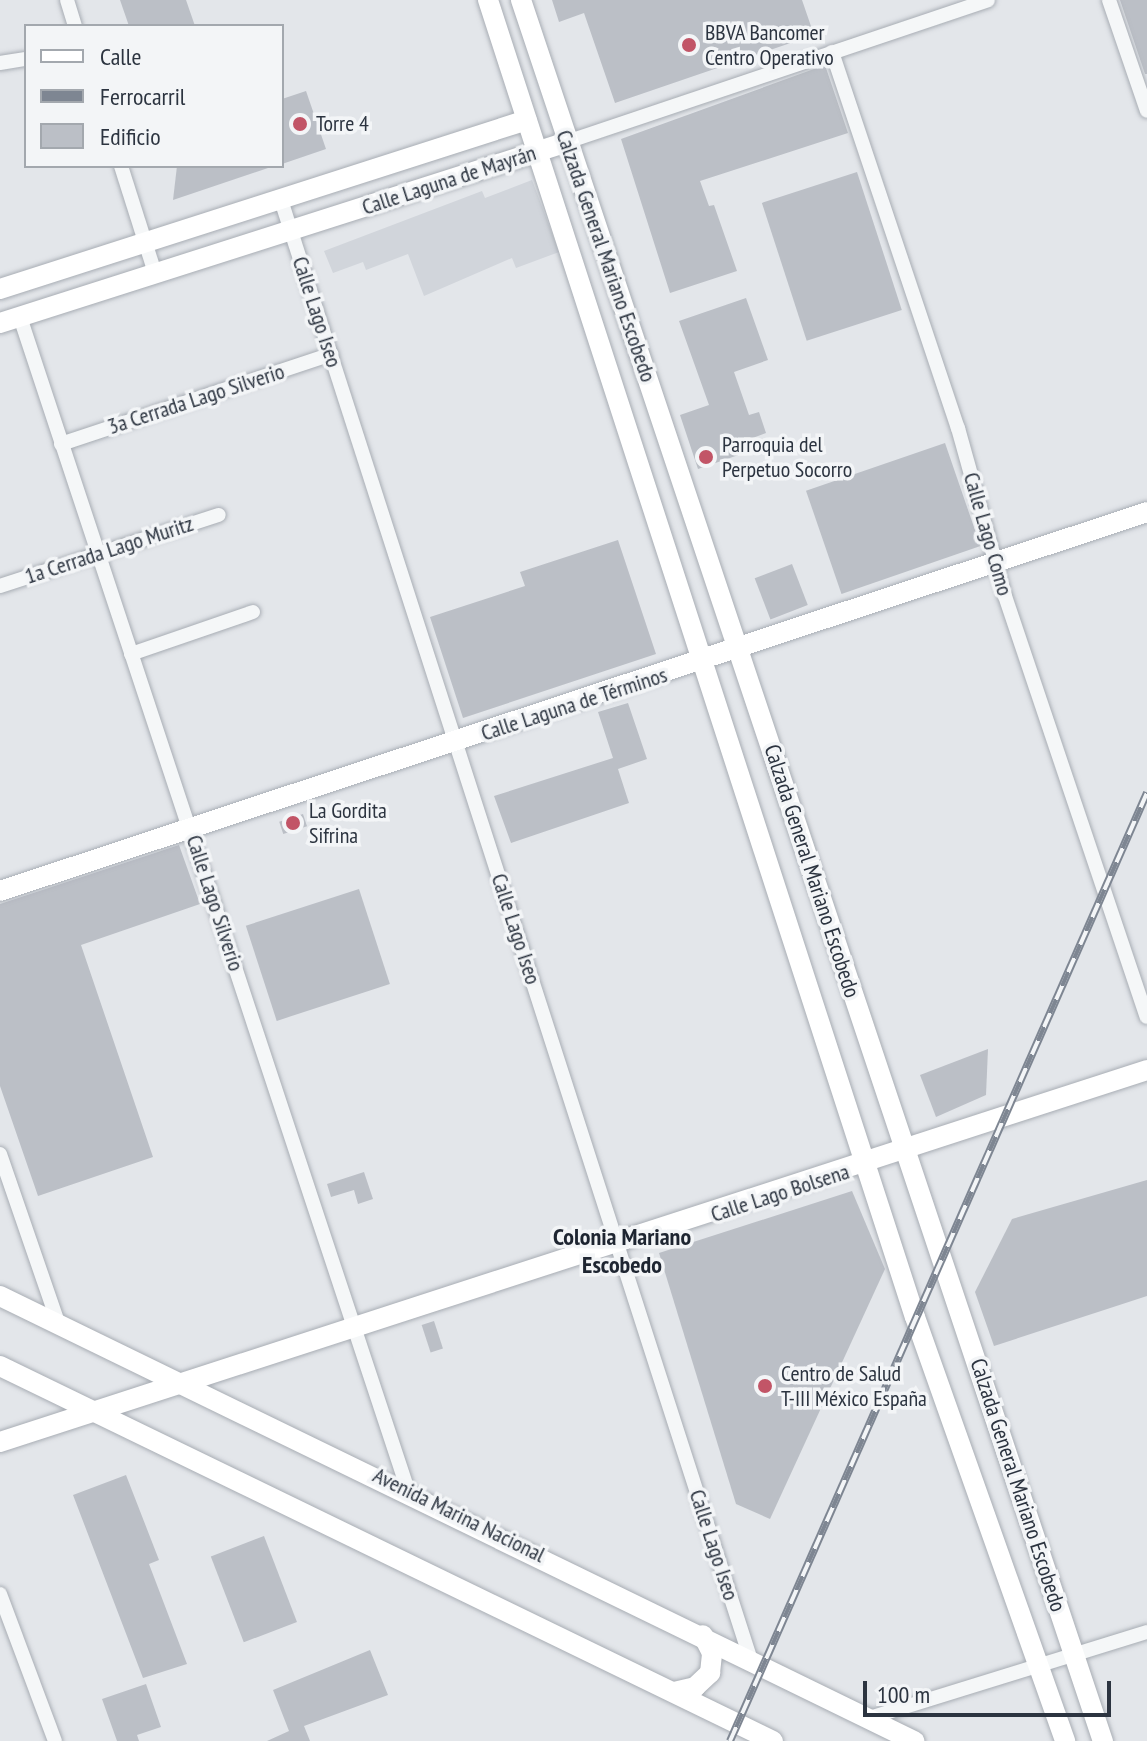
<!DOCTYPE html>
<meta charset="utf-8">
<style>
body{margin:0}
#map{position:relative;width:1147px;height:1741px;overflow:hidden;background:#e3e6ea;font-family:"PT Sans Narrow",sans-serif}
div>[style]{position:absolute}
.built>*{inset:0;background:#d1d5db}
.building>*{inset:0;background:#bbbfc6;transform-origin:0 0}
.roads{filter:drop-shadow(0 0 2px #a8adb4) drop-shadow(0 0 2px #a8adb4)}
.street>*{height:14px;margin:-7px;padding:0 7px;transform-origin:7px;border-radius:7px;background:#f5f7f8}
.secondary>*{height:20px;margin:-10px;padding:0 10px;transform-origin:10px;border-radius:10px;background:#fff}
.rail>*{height:8px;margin-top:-4px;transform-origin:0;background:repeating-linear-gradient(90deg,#f3f5f7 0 15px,#7e8692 0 30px);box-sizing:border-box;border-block:2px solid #7e8692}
.dots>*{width:22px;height:22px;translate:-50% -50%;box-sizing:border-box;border:4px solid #f3f5f7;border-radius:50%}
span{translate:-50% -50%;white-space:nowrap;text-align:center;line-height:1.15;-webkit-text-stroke:7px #f3f5f7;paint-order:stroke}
.poi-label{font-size:22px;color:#2c3440}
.left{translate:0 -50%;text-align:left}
.street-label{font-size:22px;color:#2c3440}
.neighbourhood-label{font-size:24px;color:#1e2531;font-weight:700}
.legend{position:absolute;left:24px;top:24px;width:260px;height:144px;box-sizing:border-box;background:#f3f5f7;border:2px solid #a3a8ae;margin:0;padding:10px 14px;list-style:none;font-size:24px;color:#2c3440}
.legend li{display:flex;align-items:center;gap:16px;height:40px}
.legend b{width:40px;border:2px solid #a3a8ae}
.scale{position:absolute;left:863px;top:1681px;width:248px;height:36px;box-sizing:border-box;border:4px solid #2c3440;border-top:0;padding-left:10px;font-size:24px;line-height:28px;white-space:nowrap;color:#2c3440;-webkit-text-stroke:6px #f3f5f7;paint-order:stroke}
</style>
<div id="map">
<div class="built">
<div style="clip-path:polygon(532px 180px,559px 252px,516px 268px,512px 258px,424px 296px,408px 254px,366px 270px,363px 262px,333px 273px,324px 251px,482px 191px,485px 198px)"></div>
</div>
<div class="building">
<div style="clip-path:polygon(120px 0,186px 0,195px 26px,129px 26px)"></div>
<div style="clip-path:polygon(552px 0,802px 0,814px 35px,615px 103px,584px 13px,559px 22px)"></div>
<div style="clip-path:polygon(1120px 0,1147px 0,1147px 74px,1145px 74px)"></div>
<div style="clip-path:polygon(825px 65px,848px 133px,700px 181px,709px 206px,714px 205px,737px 271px,670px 293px,621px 139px)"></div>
<div style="clip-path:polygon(306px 91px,326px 149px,282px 164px,282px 99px)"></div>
<div style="clip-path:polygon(177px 166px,268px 166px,268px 168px,173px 200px)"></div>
<div style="left:857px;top:172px;width:145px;height:100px;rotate:72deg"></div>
<div style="clip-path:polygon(746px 298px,768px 360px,734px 372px,749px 415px,759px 412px,766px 433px,750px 439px,753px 450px,698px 469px,680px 415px,709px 405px,679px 321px)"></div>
<div style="left:945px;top:443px;width:109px;height:147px;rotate:71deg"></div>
<div style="clip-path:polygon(618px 540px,656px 654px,463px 718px,430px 617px,525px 586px,520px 572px)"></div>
<div style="left:792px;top:564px;width:44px;height:40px;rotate:69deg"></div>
<div style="clip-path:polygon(628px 703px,647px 759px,618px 769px,629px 803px,511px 843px,494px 796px,613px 758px,598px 712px)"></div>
<div style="left:303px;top:814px;width:13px;height:25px;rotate:72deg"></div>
<div style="clip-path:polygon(179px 845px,200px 904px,81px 945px,153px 1157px,38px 1196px,0 1086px,0 904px)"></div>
<div style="left:359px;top:889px;width:100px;height:119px;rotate:72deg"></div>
<div style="clip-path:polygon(988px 1049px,986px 1095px,936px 1117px,920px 1075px)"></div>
<div style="clip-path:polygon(364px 1172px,373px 1199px,358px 1204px,354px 1190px,331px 1197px,327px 1184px)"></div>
<div style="clip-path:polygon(1147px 1180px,1147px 1296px,994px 1346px,975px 1292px,1012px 1219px)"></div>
<div style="clip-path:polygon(852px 1191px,885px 1269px,770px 1519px,736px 1504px,659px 1253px)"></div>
<div style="left:434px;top:1321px;width:29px;height:13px;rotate:72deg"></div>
<div style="clip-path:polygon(126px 1475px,159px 1560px,149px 1564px,187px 1664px,143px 1678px,73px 1495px)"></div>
<div style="left:264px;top:1536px;width:92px;height:57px;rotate:69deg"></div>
<div style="clip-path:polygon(370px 1650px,388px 1695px,304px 1726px,310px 1741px,267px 1741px,289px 1731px,273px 1690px)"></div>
<div style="clip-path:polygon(146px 1684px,161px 1727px,137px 1735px,139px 1741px,117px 1741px,102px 1699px)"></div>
</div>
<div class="roads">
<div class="street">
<div style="left:67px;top:0;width:27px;rotate:73deg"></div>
<div style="left:1109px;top:0;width:117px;rotate:71.1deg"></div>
<div style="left:832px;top:52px;width:397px;rotate:71.5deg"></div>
<div style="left:958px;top:428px;width:174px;rotate:74.4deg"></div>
<div style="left:1005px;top:596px;width:444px;rotate:71.4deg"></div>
<div style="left:0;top:63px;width:26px;rotate:-9deg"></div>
<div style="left:567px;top:142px;width:444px;rotate:-18.6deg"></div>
<div style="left:121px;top:166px;width:112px;rotate:72.4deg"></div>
<div style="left:281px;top:200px;width:1531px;rotate:72.16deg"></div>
<div style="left:20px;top:317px;width:1236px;rotate:71.7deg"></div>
<div style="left:61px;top:444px;width:285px;rotate:-18.4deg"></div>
<div style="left:0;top:586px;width:230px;rotate:-18deg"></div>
<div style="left:131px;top:654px;width:129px;rotate:-19deg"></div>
<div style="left:0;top:1154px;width:178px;rotate:71deg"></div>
<div style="left:0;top:1594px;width:157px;rotate:69.5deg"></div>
<div style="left:869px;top:1718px;width:291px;rotate:-17.2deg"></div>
</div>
<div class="secondary">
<div style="left:488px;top:0;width:1384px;rotate:72.04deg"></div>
<div style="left:915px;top:1317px;width:450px;rotate:70.5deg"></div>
<div style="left:521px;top:0;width:1836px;rotate:71.52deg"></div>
<div style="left:0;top:289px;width:553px;rotate:-17.78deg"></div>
<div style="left:0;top:323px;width:595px;rotate:-17.7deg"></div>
<div style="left:0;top:891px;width:1208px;rotate:-18.28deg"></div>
<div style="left:0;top:1296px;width:1017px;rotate:25.96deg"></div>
<div style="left:0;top:1366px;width:859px;rotate:25.88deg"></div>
<div style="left:0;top:1442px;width:1206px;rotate:-17.97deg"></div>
<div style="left:674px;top:1692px;width:22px;rotate:-13deg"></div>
<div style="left:695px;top:1687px;width:21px;rotate:-43deg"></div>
<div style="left:710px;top:1673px;width:20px;rotate:-84deg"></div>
<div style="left:712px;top:1653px;width:20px;rotate:-117deg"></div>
</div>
</div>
<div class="rail">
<div style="left:730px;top:1741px;width:1036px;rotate:-66.26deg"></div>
</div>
<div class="dots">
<div style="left:689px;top:45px;background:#c25567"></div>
<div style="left:300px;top:124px;background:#c25567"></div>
<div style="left:706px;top:457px;background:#c25567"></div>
<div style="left:293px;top:823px;background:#c25567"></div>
<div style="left:765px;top:1386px;background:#c25567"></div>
</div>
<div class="poi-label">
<span class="left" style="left:705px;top:45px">BBVA Bancomer<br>Centro Operativo</span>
<span class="left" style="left:316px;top:124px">Torre 4</span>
<span class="left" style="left:722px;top:457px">Parroquia del<br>Perpetuo Socorro</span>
<span class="left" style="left:309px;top:823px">La Gordita<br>Sifrina</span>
<span class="left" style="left:781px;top:1386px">Centro de Salud<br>T-III México España</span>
</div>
<div class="street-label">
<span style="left:449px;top:180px;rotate:-18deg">Calle Laguna de Mayrán</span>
<span style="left:606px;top:256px;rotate:71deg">Calzada General Mariano Escobedo</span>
<span style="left:317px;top:312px;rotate:72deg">Calle Lago Iseo</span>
<span style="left:196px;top:399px;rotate:-18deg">3a Cerrada Lago Silverio</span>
<span style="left:988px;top:534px;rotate:74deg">Calle Lago Como</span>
<span style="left:109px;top:550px;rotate:-18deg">1a Cerrada Lago Muritz</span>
<span style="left:574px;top:704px;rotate:-18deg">Calle Laguna de Términos</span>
<span style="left:812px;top:871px;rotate:72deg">Calzada General Mariano Escobedo</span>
<span style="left:215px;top:903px;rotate:72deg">Calle Lago Silverio</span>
<span style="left:516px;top:929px;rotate:72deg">Calle Lago Iseo</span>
<span style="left:780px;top:1193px;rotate:-18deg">Calle Lago Bolsena</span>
<span style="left:1018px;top:1485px;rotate:72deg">Calzada General Mariano Escobedo</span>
<span style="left:459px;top:1515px;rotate:26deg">Avenida Marina Nacional</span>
<span style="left:714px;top:1545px;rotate:72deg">Calle Lago Iseo</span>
</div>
<div class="neighbourhood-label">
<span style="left:622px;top:1251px">Colonia Mariano<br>Escobedo</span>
</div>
<ul class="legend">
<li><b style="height:10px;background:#fff"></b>Calle</li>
<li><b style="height:10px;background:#7e8692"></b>Ferrocarril</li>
<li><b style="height:22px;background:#bbbfc6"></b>Edificio</li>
</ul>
<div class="scale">100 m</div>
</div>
